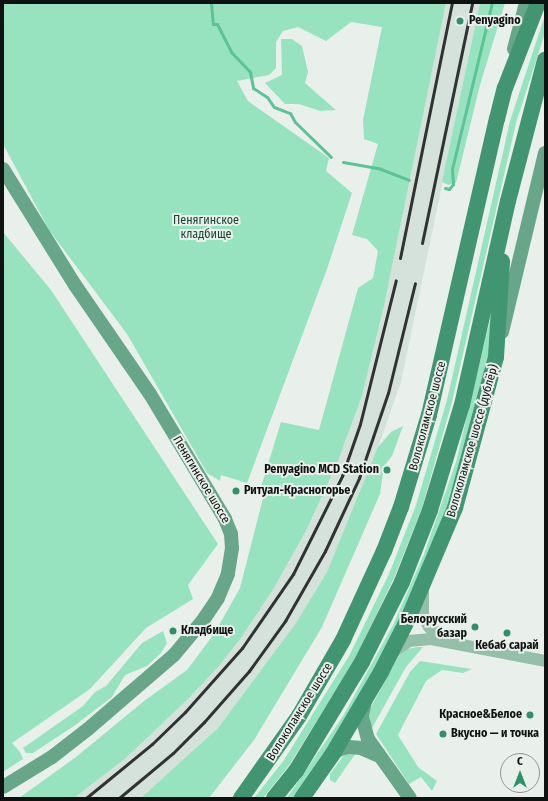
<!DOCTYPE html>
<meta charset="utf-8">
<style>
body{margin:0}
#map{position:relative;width:548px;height:801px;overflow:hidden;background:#e9f0ec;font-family:"Fira Sans Condensed",sans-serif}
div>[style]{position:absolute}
.built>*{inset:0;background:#d5e2db}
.green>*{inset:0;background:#98e3bf}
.stream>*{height:3px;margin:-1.5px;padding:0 1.5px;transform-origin:1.5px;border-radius:1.5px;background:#5dc396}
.tertiary>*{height:12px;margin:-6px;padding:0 6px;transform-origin:6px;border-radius:6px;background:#96bfaa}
.secondary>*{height:14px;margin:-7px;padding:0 7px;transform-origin:7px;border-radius:7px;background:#68a689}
.primary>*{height:16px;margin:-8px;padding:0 8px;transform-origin:8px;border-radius:8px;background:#419571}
.rail>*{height:3px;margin:-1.5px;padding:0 1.5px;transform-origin:1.5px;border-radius:1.5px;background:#303331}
.dots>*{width:11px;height:11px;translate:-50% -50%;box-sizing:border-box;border:2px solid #e9f0ec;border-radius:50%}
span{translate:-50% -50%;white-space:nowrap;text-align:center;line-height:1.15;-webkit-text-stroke:4px #e9f0ec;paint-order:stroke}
.poi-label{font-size:12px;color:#101211;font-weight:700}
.left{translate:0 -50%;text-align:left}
.right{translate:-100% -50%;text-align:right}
.park-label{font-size:12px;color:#194432}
.street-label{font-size:12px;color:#101211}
.frame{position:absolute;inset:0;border:4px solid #101211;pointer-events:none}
.north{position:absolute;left:500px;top:753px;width:40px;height:40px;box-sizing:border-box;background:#e9f0ec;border:1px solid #929794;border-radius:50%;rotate:0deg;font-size:11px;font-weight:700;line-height:16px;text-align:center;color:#101211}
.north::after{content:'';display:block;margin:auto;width:14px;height:18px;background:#2f9069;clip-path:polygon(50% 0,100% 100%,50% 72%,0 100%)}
</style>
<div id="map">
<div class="built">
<div style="clip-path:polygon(446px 3px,480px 3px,401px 382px,372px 465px,327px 572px,296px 623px,218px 728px,154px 789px,141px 798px,74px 798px,126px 758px,188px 699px,241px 638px,274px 588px,307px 529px,338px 461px,362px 396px,384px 306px)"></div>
</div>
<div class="green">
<div style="clip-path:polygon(3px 3px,446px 3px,384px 306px,362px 396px,338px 461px,307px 529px,274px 588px,241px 638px,218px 667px,188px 699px,126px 758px,74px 798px,19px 798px,76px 757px,144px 701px,187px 670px,214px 634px,240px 588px,263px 498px,261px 487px,281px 422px,319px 430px,358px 288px,373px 278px,378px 251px,367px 239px,352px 235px,378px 144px,364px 139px,363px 120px,382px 27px,351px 22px,326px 41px,298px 27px,283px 31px,276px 42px,276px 68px,269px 75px,237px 81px,248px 101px,329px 158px,326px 171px,352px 193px,327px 269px,247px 483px,221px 475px,220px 481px,207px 473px,127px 334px,49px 230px,3px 144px)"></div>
<div style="clip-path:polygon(480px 3px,505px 3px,480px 85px,456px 183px,448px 185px,442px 182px)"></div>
<div style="clip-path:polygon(545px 15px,545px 33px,516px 123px,452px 402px,422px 508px,394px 578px,355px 659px,290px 764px,263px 798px,254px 798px,284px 760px,349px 656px,389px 574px,416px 505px,447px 400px,510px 121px)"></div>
<div style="clip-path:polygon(281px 39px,292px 39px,302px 46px,308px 72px,305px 83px,336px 110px,320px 111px,299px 104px,285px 104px,265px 83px,282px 75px)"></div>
<div style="clip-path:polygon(3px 232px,51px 290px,218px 544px,188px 585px,193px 599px,146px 628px,90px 689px,12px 743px,20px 752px,23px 759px,3px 772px)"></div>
<div style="clip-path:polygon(493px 307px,493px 338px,446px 514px,417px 586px,349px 719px,294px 798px,287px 798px,343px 716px,393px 625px,424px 554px,456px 462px)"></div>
<div style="clip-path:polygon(403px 426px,392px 456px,384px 466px,380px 494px,322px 627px,254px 740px,209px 798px,141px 798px,218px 728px,296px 623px,327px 572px,378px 447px,391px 432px)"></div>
<div style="clip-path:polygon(163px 631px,167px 643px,161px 653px,147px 666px,125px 675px,112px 697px,74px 726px,33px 753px,26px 753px,23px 748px,83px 706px,95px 692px,106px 686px,142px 643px)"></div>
<div style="clip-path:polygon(418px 647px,423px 647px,406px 667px,372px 728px,369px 723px,370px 709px,398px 657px,407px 649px)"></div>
<div style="clip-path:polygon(420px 661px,472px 669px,463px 673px,442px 670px,426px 681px,398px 735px,418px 767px,437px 781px,432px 791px,421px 777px,409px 784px,376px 734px,410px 672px)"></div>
<div style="clip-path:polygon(352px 752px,356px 753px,335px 783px,330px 780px,330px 774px,344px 755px)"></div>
</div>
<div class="stream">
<div style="left:211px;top:3px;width:21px;rotate:85deg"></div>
<div style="left:213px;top:24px;width:4px"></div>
<div style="left:217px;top:24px;width:31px;rotate:63deg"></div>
<div style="left:231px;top:52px;width:28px;rotate:46deg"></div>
<div style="left:250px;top:72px;width:16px;rotate:79deg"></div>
<div style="left:253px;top:88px;width:17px;rotate:33deg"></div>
<div style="left:267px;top:97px;width:12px;rotate:55deg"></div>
<div style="left:274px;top:107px;width:17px;rotate:21deg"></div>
<div style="left:290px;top:113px;width:10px;rotate:61deg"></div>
<div style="left:295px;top:122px;width:50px;rotate:44.2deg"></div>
<div style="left:343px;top:162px;width:36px;rotate:10deg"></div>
<div style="left:378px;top:168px;width:33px;rotate:21deg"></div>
<div style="left:445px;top:188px;width:4px;rotate:14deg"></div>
<div style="left:449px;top:189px;width:6px;rotate:-51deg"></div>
<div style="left:453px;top:184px;width:15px;rotate:-94deg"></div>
<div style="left:452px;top:169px;width:171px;rotate:-76.5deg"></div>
</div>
<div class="tertiary">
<div style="left:423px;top:592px;width:24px;rotate:90deg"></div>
<div style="left:423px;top:616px;width:13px;rotate:61deg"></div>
<div style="left:429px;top:627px;width:21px;rotate:35deg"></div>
<div style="left:392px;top:653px;width:21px;rotate:-35deg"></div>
<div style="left:409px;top:641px;width:22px;rotate:-5deg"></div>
<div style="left:431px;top:639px;width:116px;rotate:10.9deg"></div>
</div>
<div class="secondary">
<div style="left:514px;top:49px;width:48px;rotate:-75.4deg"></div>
<div style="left:3px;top:169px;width:137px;rotate:58.2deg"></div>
<div style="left:75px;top:285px;width:132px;rotate:55.5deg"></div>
<div style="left:150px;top:394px;width:146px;rotate:59deg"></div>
<div style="left:225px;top:519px;width:16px;rotate:68deg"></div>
<div style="left:231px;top:534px;width:14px;rotate:86deg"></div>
<div style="left:232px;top:548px;width:26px;rotate:99deg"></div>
<div style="left:228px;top:574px;width:26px;rotate:113deg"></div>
<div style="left:218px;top:598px;width:25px;rotate:124deg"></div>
<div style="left:204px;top:619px;width:47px;rotate:129.8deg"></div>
<div style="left:174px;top:655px;width:113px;rotate:139.3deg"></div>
<div style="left:88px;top:729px;width:46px;rotate:142.1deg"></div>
<div style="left:52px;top:757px;width:57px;rotate:148.5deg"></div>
<div style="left:502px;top:332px;width:184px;rotate:-76.5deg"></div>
<div style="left:365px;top:701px;width:16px;rotate:101deg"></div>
<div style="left:362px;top:717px;width:23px;rotate:75deg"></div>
<div style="left:368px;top:739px;width:72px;rotate:54.6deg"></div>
<div style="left:332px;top:755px;width:10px;rotate:-37deg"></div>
<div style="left:340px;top:749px;width:9px;rotate:-13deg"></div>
<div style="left:349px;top:747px;width:12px;rotate:5deg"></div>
<div style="left:361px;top:748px;width:17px;rotate:24deg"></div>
</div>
<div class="primary">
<div style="left:241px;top:798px;width:100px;rotate:-54.7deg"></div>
<div style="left:299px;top:716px;width:88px;rotate:-59.9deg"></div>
<div style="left:343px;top:640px;width:98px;rotate:-65.3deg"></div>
<div style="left:384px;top:551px;width:47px;rotate:-68.9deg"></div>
<div style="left:401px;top:507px;width:96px;rotate:-73.1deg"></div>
<div style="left:429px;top:415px;width:304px;rotate:-77.1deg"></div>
<div style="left:497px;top:119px;width:32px;rotate:-76deg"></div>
<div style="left:505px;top:88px;width:91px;rotate:-68.8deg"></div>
<div style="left:274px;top:798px;width:35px;rotate:-51deg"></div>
<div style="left:296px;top:771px;width:127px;rotate:-58.8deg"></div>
<div style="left:362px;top:662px;width:89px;rotate:-63.4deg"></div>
<div style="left:402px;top:582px;width:77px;rotate:-68.7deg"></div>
<div style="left:430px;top:510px;width:110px;rotate:-73.1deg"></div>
<div style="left:462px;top:405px;width:209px;rotate:-77.3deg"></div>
<div style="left:508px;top:201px;width:146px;rotate:-75.3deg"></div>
<div style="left:302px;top:798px;width:52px;rotate:-55.1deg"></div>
<div style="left:332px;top:755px;width:96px;rotate:-59.4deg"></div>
<div style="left:381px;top:672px;width:59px;rotate:-63deg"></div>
<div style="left:408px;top:619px;width:121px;rotate:-67.1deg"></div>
<div style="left:455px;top:508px;width:156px;rotate:-74.8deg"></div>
<div style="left:496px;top:357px;width:96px;rotate:-86.4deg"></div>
</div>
<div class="rail">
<div style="left:422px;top:243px;width:245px;rotate:-78.2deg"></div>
<div style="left:400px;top:258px;width:260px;rotate:-78.5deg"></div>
<div style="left:86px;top:798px;width:85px;rotate:-39.3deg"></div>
<div style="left:152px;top:744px;width:46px;rotate:-44.1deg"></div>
<div style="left:185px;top:712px;width:86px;rotate:-48.3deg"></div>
<div style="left:242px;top:648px;width:90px;rotate:-55.4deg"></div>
<div style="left:293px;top:574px;width:110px;rotate:-63.4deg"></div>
<div style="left:342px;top:476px;width:55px;rotate:-70.9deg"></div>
<div style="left:360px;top:424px;width:148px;rotate:-76deg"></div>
<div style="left:119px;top:798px;width:70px;rotate:-39.8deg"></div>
<div style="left:173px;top:753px;width:44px;rotate:-45deg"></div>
<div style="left:204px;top:722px;width:68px;rotate:-48.6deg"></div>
<div style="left:249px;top:671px;width:62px;rotate:-54.2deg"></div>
<div style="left:285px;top:621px;width:81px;rotate:-60.3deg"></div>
<div style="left:325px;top:551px;width:81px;rotate:-65deg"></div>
<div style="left:359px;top:478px;width:90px;rotate:-71.2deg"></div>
<div style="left:388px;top:393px;width:113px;rotate:-76.2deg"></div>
</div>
<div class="dots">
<div style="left:460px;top:21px;background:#2f9069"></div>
<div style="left:387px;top:470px;background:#2f9069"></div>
<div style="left:236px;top:491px;background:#2f9069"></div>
<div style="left:475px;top:627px;background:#2f9069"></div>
<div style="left:173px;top:631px;background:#2f9069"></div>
<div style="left:507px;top:633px;background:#2f9069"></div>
<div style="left:530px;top:715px;background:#2f9069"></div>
<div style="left:443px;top:734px;background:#2f9069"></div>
</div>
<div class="poi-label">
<span class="left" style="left:469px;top:21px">Penyagino</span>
<span class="right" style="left:379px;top:470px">Penyagino MCD Station</span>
<span class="left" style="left:244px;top:491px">Ритуал-Красногорье</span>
<span class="right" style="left:467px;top:627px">Белорусский<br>базар</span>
<span class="left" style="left:181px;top:631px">Кладбище</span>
<span style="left:507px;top:646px">Кебаб сарай</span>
<span class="right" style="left:522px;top:715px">Красное&amp;Белое</span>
<span class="left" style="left:451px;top:734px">Вкусно — и точка</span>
</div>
<div class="park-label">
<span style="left:206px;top:228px">Пенягинское<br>кладбище</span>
</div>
<div class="street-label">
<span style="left:428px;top:416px;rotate:-75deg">Волоколамское шоссе</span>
<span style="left:473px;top:441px;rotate:-74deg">Волоколамское шоссе (дублёр)</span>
<span style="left:201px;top:480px;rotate:59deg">Пенягинское шоссе</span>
<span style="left:300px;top:712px;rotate:-58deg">Волоколамское шоссе</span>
</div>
<div class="frame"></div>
<div class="north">С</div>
</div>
